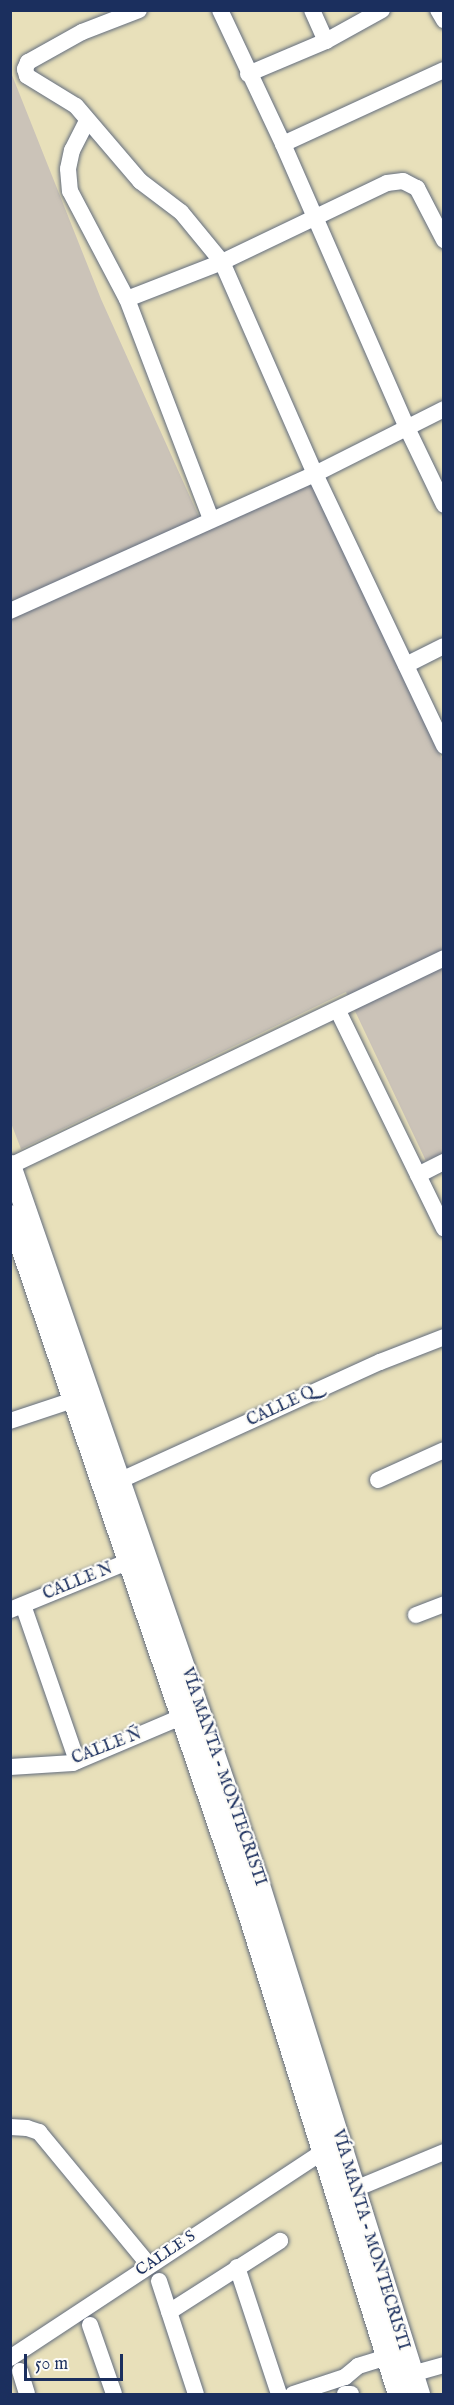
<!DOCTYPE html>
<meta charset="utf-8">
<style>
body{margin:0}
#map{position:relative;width:454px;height:2405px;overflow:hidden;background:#e8e0ba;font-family:"IM FELL English",serif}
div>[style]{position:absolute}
.industrial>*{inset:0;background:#cbc3b8}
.roads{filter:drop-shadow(0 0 2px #636d7e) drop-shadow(0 0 2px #636d7e)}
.minor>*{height:16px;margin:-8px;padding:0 8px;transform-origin:8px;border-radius:8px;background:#fff}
.major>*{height:21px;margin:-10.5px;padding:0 10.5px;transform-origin:10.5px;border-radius:10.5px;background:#fff}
span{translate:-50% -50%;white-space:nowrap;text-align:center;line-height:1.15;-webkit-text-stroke:4.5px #fdfcf7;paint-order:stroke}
.street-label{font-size:16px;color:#1b2f5e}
.frame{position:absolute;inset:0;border:12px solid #1b2f5e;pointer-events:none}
.scale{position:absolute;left:24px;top:2354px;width:99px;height:27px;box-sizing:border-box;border:3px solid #1b2f5e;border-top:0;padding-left:8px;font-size:18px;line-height:21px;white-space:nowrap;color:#1b2f5e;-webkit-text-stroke:4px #fdfcf7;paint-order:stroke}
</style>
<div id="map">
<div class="industrial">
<div style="clip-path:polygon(10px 70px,101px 299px,204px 528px,310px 480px,443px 761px,444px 1153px,426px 1161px,346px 992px,21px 1149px,11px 1123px)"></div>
</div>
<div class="roads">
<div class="minor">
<div style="left:139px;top:10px;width:61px;rotate:158.9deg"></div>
<div style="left:82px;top:32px;width:62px;rotate:150.9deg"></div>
<div style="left:28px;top:62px;width:8px;rotate:113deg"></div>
<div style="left:25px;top:69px;width:7px;rotate:74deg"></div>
<div style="left:27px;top:76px;width:57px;rotate:31.5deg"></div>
<div style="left:76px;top:106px;width:99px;rotate:49.5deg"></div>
<div style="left:140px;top:181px;width:51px;rotate:37.1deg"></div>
<div style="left:181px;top:212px;width:65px;rotate:50.6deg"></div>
<div style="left:222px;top:262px;width:232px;rotate:66.3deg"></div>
<div style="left:315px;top:474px;width:301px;rotate:64.6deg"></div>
<div style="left:220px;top:10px;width:148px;rotate:64.8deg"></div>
<div style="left:283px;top:144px;width:310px;rotate:66.4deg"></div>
<div style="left:407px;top:428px;width:85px;rotate:64.3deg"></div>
<div style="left:312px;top:10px;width:34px;rotate:66deg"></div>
<div style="left:438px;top:10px;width:12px;rotate:59deg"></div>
<div style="left:248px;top:74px;width:85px;rotate:-22.9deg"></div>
<div style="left:326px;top:41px;width:64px;rotate:-29deg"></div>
<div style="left:87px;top:121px;width:33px;rotate:117deg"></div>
<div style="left:72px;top:150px;width:19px;rotate:102deg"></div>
<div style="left:68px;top:169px;width:22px;rotate:85deg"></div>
<div style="left:70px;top:191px;width:122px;rotate:62.2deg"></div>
<div style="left:127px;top:299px;width:102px;rotate:-21.3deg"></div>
<div style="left:222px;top:262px;width:183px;rotate:-25.6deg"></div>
<div style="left:387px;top:183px;width:16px;rotate:-7deg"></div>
<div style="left:403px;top:181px;width:16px;rotate:27deg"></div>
<div style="left:417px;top:188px;width:59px;rotate:62.6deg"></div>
<div style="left:283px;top:144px;width:177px;rotate:-24.7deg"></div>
<div style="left:127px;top:299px;width:235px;rotate:69.1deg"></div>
<div style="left:10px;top:611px;width:334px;rotate:-24.2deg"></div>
<div style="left:315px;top:474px;width:144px;rotate:-26.7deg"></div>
<div style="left:406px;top:665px;width:42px;rotate:-26.6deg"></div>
<div style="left:338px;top:1011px;width:242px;rotate:64deg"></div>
<div style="left:10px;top:1166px;width:481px;rotate:-25.6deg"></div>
<div style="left:418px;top:1175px;width:29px;rotate:-27deg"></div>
<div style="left:10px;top:1421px;width:76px;rotate:-18.4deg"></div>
<div style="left:378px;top:1480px;width:72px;rotate:-24.4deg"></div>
<div style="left:110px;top:1485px;width:297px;rotate:-24.5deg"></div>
<div style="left:380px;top:1362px;width:69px;rotate:-21.3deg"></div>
<div style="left:23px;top:1605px;width:165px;rotate:70.9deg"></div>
<div style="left:10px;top:1610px;width:137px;rotate:-22.3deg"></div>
<div style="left:416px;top:1615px;width:30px;rotate:-21deg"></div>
<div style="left:10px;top:1767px;width:63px;rotate:-3.6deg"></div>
<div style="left:73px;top:1763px;width:128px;rotate:-23deg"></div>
<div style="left:10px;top:2127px;width:17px;rotate:3deg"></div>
<div style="left:27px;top:2128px;width:13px;rotate:18deg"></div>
<div style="left:39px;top:2132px;width:173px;rotate:50.4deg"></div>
<div style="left:355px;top:2189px;width:96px;rotate:-22.6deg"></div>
<div style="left:237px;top:2267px;width:134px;rotate:71.7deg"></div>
<div style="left:159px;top:2281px;width:119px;rotate:71.9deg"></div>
<div style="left:169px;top:2312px;width:132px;rotate:-32.6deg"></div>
<div style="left:90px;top:2325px;width:73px;rotate:70.8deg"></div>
<div style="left:10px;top:2358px;width:374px;rotate:-33.4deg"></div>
<div style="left:20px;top:2371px;width:24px;rotate:73deg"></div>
<div style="left:401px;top:2377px;width:45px;rotate:-15.6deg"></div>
<div style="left:293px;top:2394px;width:55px;rotate:-18.1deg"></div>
<div style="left:345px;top:2377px;width:17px;rotate:-40deg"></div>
<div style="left:358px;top:2366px;width:41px;rotate:-17.1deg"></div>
<div style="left:345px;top:2394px;width:6px"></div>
</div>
<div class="major">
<div style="left:10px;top:1165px;width:751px;rotate:70.89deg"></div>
<div style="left:256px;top:1875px;width:544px;rotate:72.56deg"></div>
<div style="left:10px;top:1215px;width:737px;rotate:71.17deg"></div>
<div style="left:248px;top:1913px;width:504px;rotate:72.68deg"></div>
</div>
</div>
<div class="street-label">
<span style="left:281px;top:1407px;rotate:-25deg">CALLE Q</span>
<span style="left:78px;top:1582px;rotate:-22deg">CALLE N</span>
<span style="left:107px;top:1747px;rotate:-21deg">CALLE Ñ</span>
<span style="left:223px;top:1777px;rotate:71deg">VÍA MANTA - MONTECRISTI</span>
<span style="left:370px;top:2240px;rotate:73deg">VÍA MANTA - MONTECRISTI</span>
<span style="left:166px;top:2254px;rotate:-34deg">CALLE S</span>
</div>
<div class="frame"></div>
<div class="scale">50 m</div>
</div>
